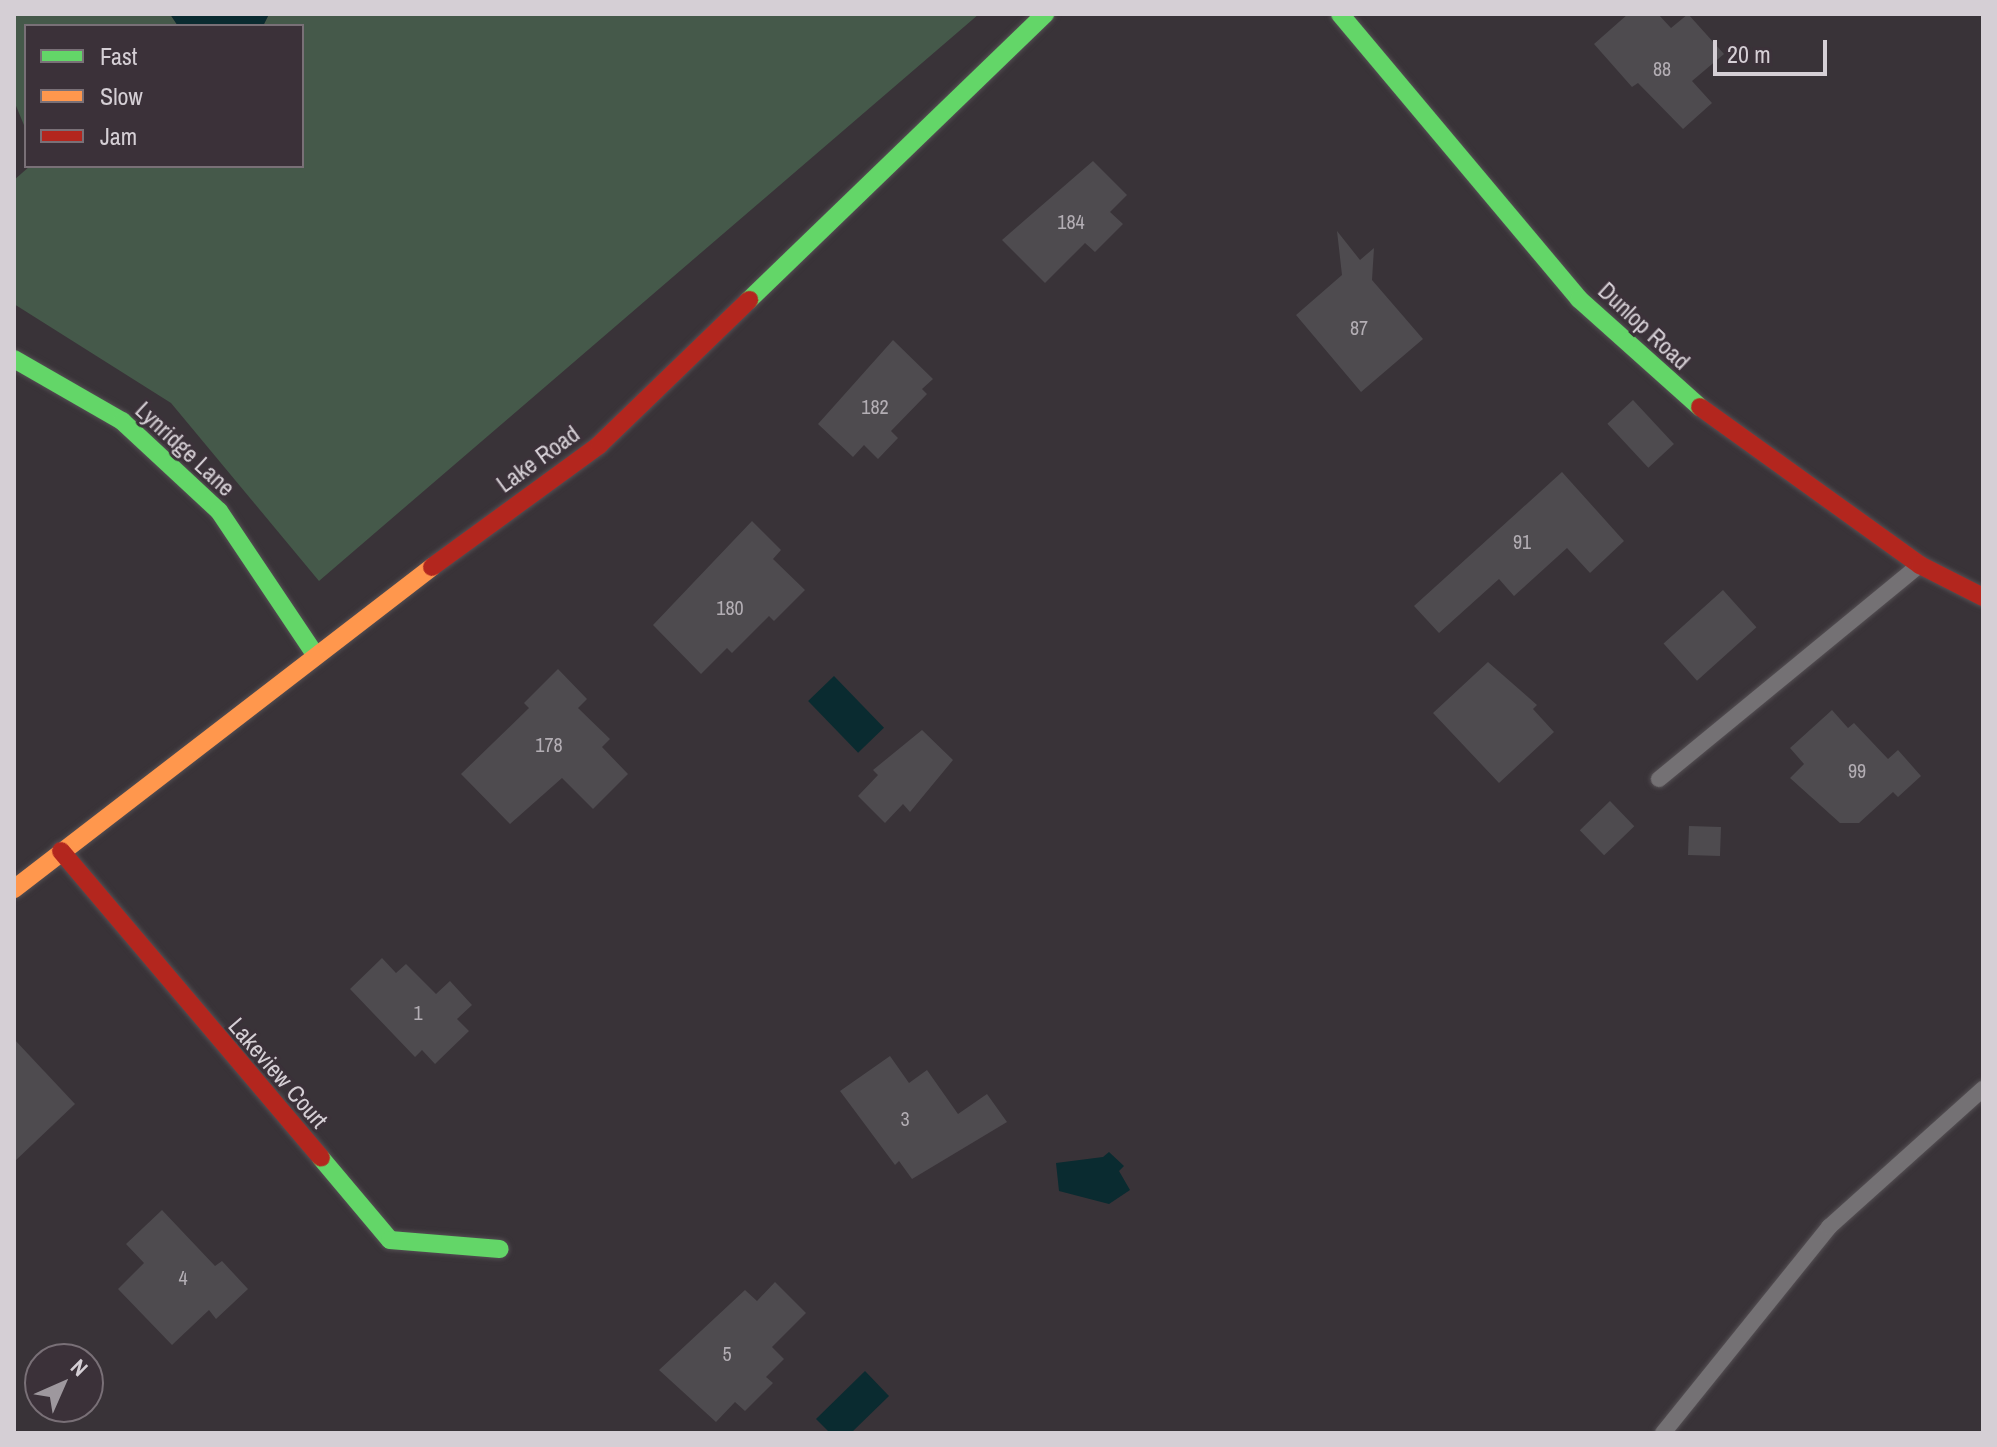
<!DOCTYPE html>
<style>
body{margin:0}
#map{position:relative;width:1997px;height:1447px;overflow:hidden;background:#393338;font-family:"Archivo Narrow",sans-serif}
div>[style]{position:absolute}
.green>*{inset:0;background:#45594a}
.water>*{inset:0;background:#0a2b30;transform-origin:0 0}
.building>*{inset:0;background:#4e4b4f;transform-origin:0 0}
.roads{filter:drop-shadow(0 0 2px #544f53) drop-shadow(0 0 2px #544f53)}
.lane>*{height:16px;margin:-8px;padding:0 8px;transform-origin:8px;border-radius:8px;background:#747174}
.fast>*{height:18px;margin:-9px;padding:0 9px;transform-origin:9px;border-radius:9px;background:#63d668}
.slow>*{height:18px;margin:-9px;padding:0 9px;transform-origin:9px;border-radius:9px;background:#ff974d}
.jam>*{height:18px;margin:-9px;padding:0 9px;transform-origin:9px;border-radius:9px;background:#b3261e}
span{translate:-50% -50%;white-space:nowrap;text-align:center;line-height:1.15;-webkit-text-stroke:6px #3b3139;paint-order:stroke}
.number-label{font-size:20px;color:#b3aeb4}
.number-label span{-webkit-text-stroke-width:0}
.street-label{font-size:24px;color:#d5cfd5}
.frame{position:absolute;inset:0;border:16px solid #d5cfd5;pointer-events:none}
.legend{position:absolute;left:24px;top:24px;width:280px;height:144px;box-sizing:border-box;background:#3b3139;border:2px solid #797077;margin:0;padding:10px 14px;list-style:none;font-size:24px;color:#d5cfd5}
.legend li{display:flex;align-items:center;gap:16px;height:40px}
.legend b{width:40px;border:2px solid #797077}
.north{position:absolute;left:24px;top:1343px;width:80px;height:80px;box-sizing:border-box;background:#3b3139;border:2px solid #797077;border-radius:50%;rotate:45deg;font-size:22px;font-weight:700;line-height:32px;text-align:center;color:#d5cfd5}
.north::after{content:'';display:block;margin:auto;width:28px;height:36px;background:#9e989e;clip-path:polygon(50% 0,100% 100%,50% 72%,0 100%)}
.scale{position:absolute;left:1713px;top:40px;width:114px;height:36px;box-sizing:border-box;border:4px solid #d5cfd5;border-top:0;padding-left:10px;font-size:24px;line-height:28px;white-space:nowrap;color:#d5cfd5;-webkit-text-stroke:6px #3b3139;paint-order:stroke}
</style>
<div id="map">
<div class="green">
<div style="clip-path:polygon(14px 14px,170px 14px,178px 26px,26px 26px,26px 130px,14px 101px)"></div>
<div style="clip-path:polygon(269px 14px,979px 14px,319px 581px,171px 403px,14px 304px,14px 180px,30px 166px,302px 166px,302px 26px,263px 26px)"></div>
</div>
<div class="water">
<div style="clip-path:polygon(170px 14px,269px 14px,263px 26px,178px 26px)"></div>
<div style="left:834px;top:676px;width:72px;height:36px;rotate:46deg"></div>
<div style="clip-path:polygon(1109px 1152px,1124px 1166px,1119px 1171px,1130px 1190px,1109px 1204px,1059px 1191px,1056px 1163px,1103px 1157px)"></div>
<div style="clip-path:polygon(865px 1371px,889px 1396px,851px 1433px,830px 1433px,816px 1419px)"></div>
</div>
<div class="building">
<div style="clip-path:polygon(1628px 14px,1658px 14px,1671px 28px,1688px 14px,1724px 54px,1692px 81px,1712px 103px,1683px 129px,1638px 83px,1632px 87px,1594px 44px)"></div>
<div style="clip-path:polygon(1093px 161px,1127px 195px,1110px 212px,1123px 224px,1095px 252px,1085px 243px,1045px 283px,1002px 240px)"></div>
<div style="clip-path:polygon(1337px 231px,1360px 260px,1374px 248px,1372px 280px,1423px 339px,1361px 392px,1296px 315px,1342px 275px)"></div>
<div style="clip-path:polygon(893px 340px,933px 379px,922px 389px,927px 394px,891px 431px,898px 438px,878px 459px,864px 445px,853px 457px,818px 424px)"></div>
<div style="left:1633px;top:400px;width:60px;height:35px;rotate:47deg"></div>
<div style="clip-path:polygon(1562px 472px,1624px 541px,1590px 573px,1567px 548px,1514px 596px,1499px 579px,1439px 633px,1414px 606px)"></div>
<div style="clip-path:polygon(752px 521px,781px 550px,773px 559px,805px 590px,774px 621px,769px 616px,732px 653px,727px 648px,701px 674px,653px 625px)"></div>
<div style="left:1723px;top:590px;width:50px;height:80px;rotate:48deg"></div>
<div style="clip-path:polygon(1488px 662px,1537px 705px,1533px 709px,1554px 732px,1499px 783px,1433px 713px)"></div>
<div style="clip-path:polygon(558px 669px,587px 699px,578px 708px,610px 739px,602px 747px,628px 774px,593px 809px,562px 778px,510px 824px,461px 774px,529px 708px,524px 703px)"></div>
<div style="clip-path:polygon(1832px 710px,1848px 728px,1854px 723px,1888px 759px,1898px 750px,1921px 776px,1898px 797px,1893px 792px,1859px 823px,1840px 823px,1790px 778px,1804px 764px,1790px 748px)"></div>
<div style="clip-path:polygon(922px 730px,953px 760px,910px 812px,903px 804px,885px 823px,858px 796px,878px 775px,873px 770px)"></div>
<div style="left:1610px;top:801px;width:35px;height:42px;rotate:46deg"></div>
<div style="left:1689px;top:826px;width:32px;height:29px;rotate:2deg"></div>
<div style="clip-path:polygon(382px 958px,396px 973px,406px 964px,436px 994px,450px 981px,472px 1005px,457px 1019px,469px 1031px,435px 1064px,422px 1050px,415px 1057px,350px 989px)"></div>
<div style="clip-path:polygon(14px 1039px,75px 1104px,14px 1162px)"></div>
<div style="clip-path:polygon(890px 1056px,909px 1083px,927px 1070px,958px 1114px,987px 1094px,1007px 1122px,912px 1179px,899px 1161px,895px 1165px,840px 1091px)"></div>
<div style="clip-path:polygon(162px 1210px,215px 1266px,222px 1261px,248px 1289px,216px 1319px,209px 1310px,172px 1345px,118px 1289px,144px 1263px,126px 1244px)"></div>
<div style="clip-path:polygon(775px 1282px,806px 1313px,772px 1347px,784px 1359px,766px 1377px,773px 1383px,745px 1411px,735px 1402px,716px 1422px,659px 1370px,745px 1290px,757px 1301px)"></div>
</div>
<div class="roads">
<div class="lane">
<div style="left:1659px;top:779px;width:335px;rotate:-39.4deg"></div>
<div style="left:1663px;top:1433px;width:265px;rotate:-51.1deg"></div>
<div style="left:1829px;top:1227px;width:207px;rotate:-41.9deg"></div>
</div>
<div class="fast">
<div style="left:1340px;top:14px;width:372px;rotate:50deg"></div>
<div style="left:1579px;top:299px;width:162px;rotate:41.8deg"></div>
<div style="left:749px;top:300px;width:412px;rotate:-44deg"></div>
<div style="left:14px;top:359px;width:125px;rotate:29.9deg"></div>
<div style="left:122px;top:421px;width:132px;rotate:42.9deg"></div>
<div style="left:219px;top:511px;width:171px;rotate:56.2deg"></div>
<div style="left:321px;top:1158px;width:107px;rotate:49.9deg"></div>
<div style="left:390px;top:1240px;width:110px;rotate:4.7deg"></div>
</div>
<div class="slow">
<div style="left:14px;top:889px;width:528px;rotate:-37.61deg"></div>
</div>
<div class="jam">
<div style="left:1700px;top:407px;width:271px;rotate:35.7deg"></div>
<div style="left:1920px;top:565px;width:71px;rotate:26.9deg"></div>
<div style="left:432px;top:567px;width:207px;rotate:-36.1deg"></div>
<div style="left:599px;top:445px;width:209px;rotate:-44deg"></div>
<div style="left:61px;top:851px;width:402px;rotate:49.7deg"></div>
</div>
</div>
<div class="number-label">
<span style="left:1662px;top:68px">88</span>
<span style="left:1071px;top:221px">184</span>
<span style="left:1359px;top:327px">87</span>
<span style="left:875px;top:406px">182</span>
<span style="left:1522px;top:541px">91</span>
<span style="left:730px;top:607px">180</span>
<span style="left:549px;top:744px">178</span>
<span style="left:1857px;top:770px">99</span>
<span style="left:418px;top:1012px">1</span>
<span style="left:905px;top:1118px">3</span>
<span style="left:183px;top:1277px">4</span>
<span style="left:727px;top:1353px">5</span>
</div>
<div class="street-label">
<span style="left:1644px;top:326px;rotate:43deg">Dunlop Road</span>
<span style="left:185px;top:449px;rotate:43deg">Lynridge Lane</span>
<span style="left:538px;top:459px;rotate:-36deg">Lake Road</span>
<span style="left:278px;top:1073px;rotate:49deg">Lakeview Court</span>
</div>
<div class="frame"></div>
<ul class="legend">
<li><b style="height:10px;background:#63d668"></b>Fast</li>
<li><b style="height:10px;background:#ff974d"></b>Slow</li>
<li><b style="height:10px;background:#b3261e"></b>Jam</li>
</ul>
<div class="north">N</div>
<div class="scale">20 m</div>
</div>
